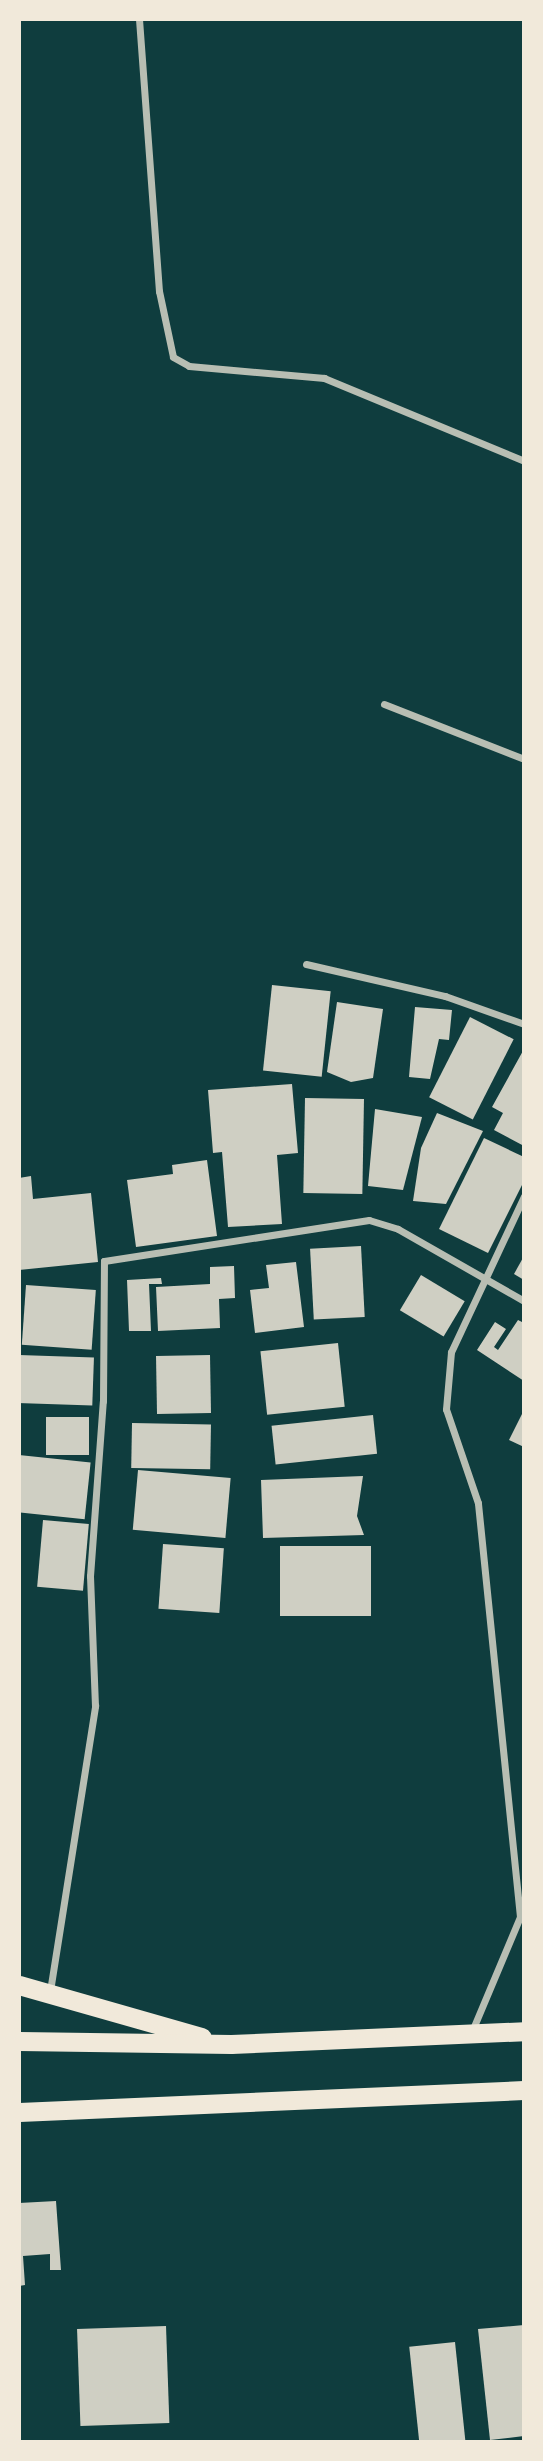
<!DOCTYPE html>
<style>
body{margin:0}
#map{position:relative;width:543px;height:2461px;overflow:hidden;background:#0f3d3e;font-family:Overpass,sans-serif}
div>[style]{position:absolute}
.building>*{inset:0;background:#cfcfc3;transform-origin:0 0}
.minor>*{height:7px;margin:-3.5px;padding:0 3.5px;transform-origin:3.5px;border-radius:3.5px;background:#b8beb3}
.trunk>*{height:19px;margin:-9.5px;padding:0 9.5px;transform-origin:9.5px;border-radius:9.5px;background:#f1e9da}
span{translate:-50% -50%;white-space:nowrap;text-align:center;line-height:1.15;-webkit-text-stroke:7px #f1e9da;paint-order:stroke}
.frame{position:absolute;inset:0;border:21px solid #f1e9da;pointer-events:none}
</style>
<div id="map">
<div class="building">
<div style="left:272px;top:985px;width:59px;height:86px;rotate:6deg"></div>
<div style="clip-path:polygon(337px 1002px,383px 1009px,373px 1078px,351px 1082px,327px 1072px)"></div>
<div style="clip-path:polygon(415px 1007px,452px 1010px,449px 1040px,439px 1039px,430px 1079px,409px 1077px)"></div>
<div style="left:470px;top:1017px;width:49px;height:90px;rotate:27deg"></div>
<div style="clip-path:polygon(524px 1049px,524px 1146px,494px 1130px,503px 1113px,492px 1107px)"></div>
<div style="clip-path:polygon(292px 1084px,298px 1153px,277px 1155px,282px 1224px,228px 1227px,222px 1152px,213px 1153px,208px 1090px)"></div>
<div style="left:305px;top:1098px;width:59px;height:95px;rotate:1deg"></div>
<div style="clip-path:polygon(375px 1109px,422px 1117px,403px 1190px,368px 1186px)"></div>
<div style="clip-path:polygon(437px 1113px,483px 1131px,446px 1204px,413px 1201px,421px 1148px)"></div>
<div style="clip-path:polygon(484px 1138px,524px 1157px,524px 1181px,488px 1253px,439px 1229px)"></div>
<div style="clip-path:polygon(207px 1160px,217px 1236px,136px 1247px,127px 1180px,173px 1174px,172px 1165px)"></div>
<div style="clip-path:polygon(31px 1176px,33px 1199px,91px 1193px,98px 1262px,19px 1270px,19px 1178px)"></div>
<div style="left:361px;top:1246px;width:71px;height:51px;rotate:87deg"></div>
<div style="clip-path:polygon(524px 1256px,524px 1280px,514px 1274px)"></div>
<div style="clip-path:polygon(296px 1262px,304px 1327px,255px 1333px,250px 1290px,269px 1288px,266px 1265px)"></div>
<div style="clip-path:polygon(234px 1266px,235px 1298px,219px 1299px,220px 1328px,158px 1331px,156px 1287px,210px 1284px,210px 1267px)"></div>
<div style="left:421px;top:1275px;width:51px;height:41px;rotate:31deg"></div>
<div style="clip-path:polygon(161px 1278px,162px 1284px,149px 1284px,151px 1331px,129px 1331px,127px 1280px)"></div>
<div style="left:26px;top:1285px;width:70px;height:60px;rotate:4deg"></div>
<div style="clip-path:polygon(518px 1320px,524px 1323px,524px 1381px,477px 1350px,495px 1322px,506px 1329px,494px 1347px,498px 1350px)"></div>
<div style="left:338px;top:1343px;width:64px;height:78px;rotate:84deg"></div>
<div style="left:19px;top:1355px;width:75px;height:48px;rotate:2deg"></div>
<div style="left:210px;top:1355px;width:58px;height:54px;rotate:89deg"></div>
<div style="clip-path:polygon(524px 1410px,524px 1447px,509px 1440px)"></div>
<div style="left:373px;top:1415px;width:39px;height:102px;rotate:84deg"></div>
<div style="left:46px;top:1417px;width:43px;height:38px"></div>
<div style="left:132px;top:1423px;width:79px;height:45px;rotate:1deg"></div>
<div style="left:19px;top:1455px;width:72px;height:57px;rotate:6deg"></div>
<div style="left:138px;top:1470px;width:93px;height:60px;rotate:5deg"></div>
<div style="clip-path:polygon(363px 1476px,357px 1516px,364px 1535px,263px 1538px,261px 1480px)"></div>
<div style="left:43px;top:1520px;width:46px;height:67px;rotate:5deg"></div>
<div style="left:163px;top:1544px;width:61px;height:65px;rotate:4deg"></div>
<div style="left:280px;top:1546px;width:91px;height:70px"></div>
<div style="clip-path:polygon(56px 2201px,61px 2270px,50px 2270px,50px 2254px,23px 2256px,25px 2285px,19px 2286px,19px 2203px)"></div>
<div style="clip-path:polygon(524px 2325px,524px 2436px,490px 2440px,478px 2329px)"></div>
<div style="left:166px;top:2326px;width:97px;height:89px;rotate:88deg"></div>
<div style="left:455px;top:2342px;width:100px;height:46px;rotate:84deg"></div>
</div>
<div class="minor">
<div style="left:139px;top:19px;width:273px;rotate:85.8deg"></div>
<div style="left:159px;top:291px;width:67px;rotate:78deg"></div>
<div style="left:173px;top:357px;width:18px;rotate:29deg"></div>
<div style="left:189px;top:366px;width:136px;rotate:5.1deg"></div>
<div style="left:324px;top:378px;width:217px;rotate:22.5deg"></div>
<div style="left:384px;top:704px;width:150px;rotate:21.4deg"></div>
<div style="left:306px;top:964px;width:143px;rotate:13deg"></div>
<div style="left:445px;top:996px;width:84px;rotate:19.5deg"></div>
<div style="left:50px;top:1991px;width:289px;rotate:-81deg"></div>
<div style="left:95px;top:1706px;width:130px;rotate:-92.2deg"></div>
<div style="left:90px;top:1576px;width:175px;rotate:-85.8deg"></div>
<div style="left:103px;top:1401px;width:140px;rotate:-89.6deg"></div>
<div style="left:104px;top:1261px;width:268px;rotate:-8.8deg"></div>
<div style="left:369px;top:1220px;width:30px;rotate:17deg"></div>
<div style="left:398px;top:1229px;width:145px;rotate:29.7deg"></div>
<div style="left:472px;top:2031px;width:124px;rotate:-67.2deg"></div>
<div style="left:520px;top:1917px;width:416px;rotate:-95.8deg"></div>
<div style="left:478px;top:1503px;width:99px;rotate:-108.8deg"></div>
<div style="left:446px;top:1409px;width:57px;rotate:-85deg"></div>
<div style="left:451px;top:1352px;width:172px;rotate:-64.9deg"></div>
</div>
<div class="trunk">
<div style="left:19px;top:1985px;width:190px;rotate:15.9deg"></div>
<div style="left:19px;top:2041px;width:212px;rotate:0.8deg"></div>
<div style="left:231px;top:2044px;width:293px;rotate:-2.5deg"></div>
<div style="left:19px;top:2112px;width:505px;rotate:-2.49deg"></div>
</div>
<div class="frame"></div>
</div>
